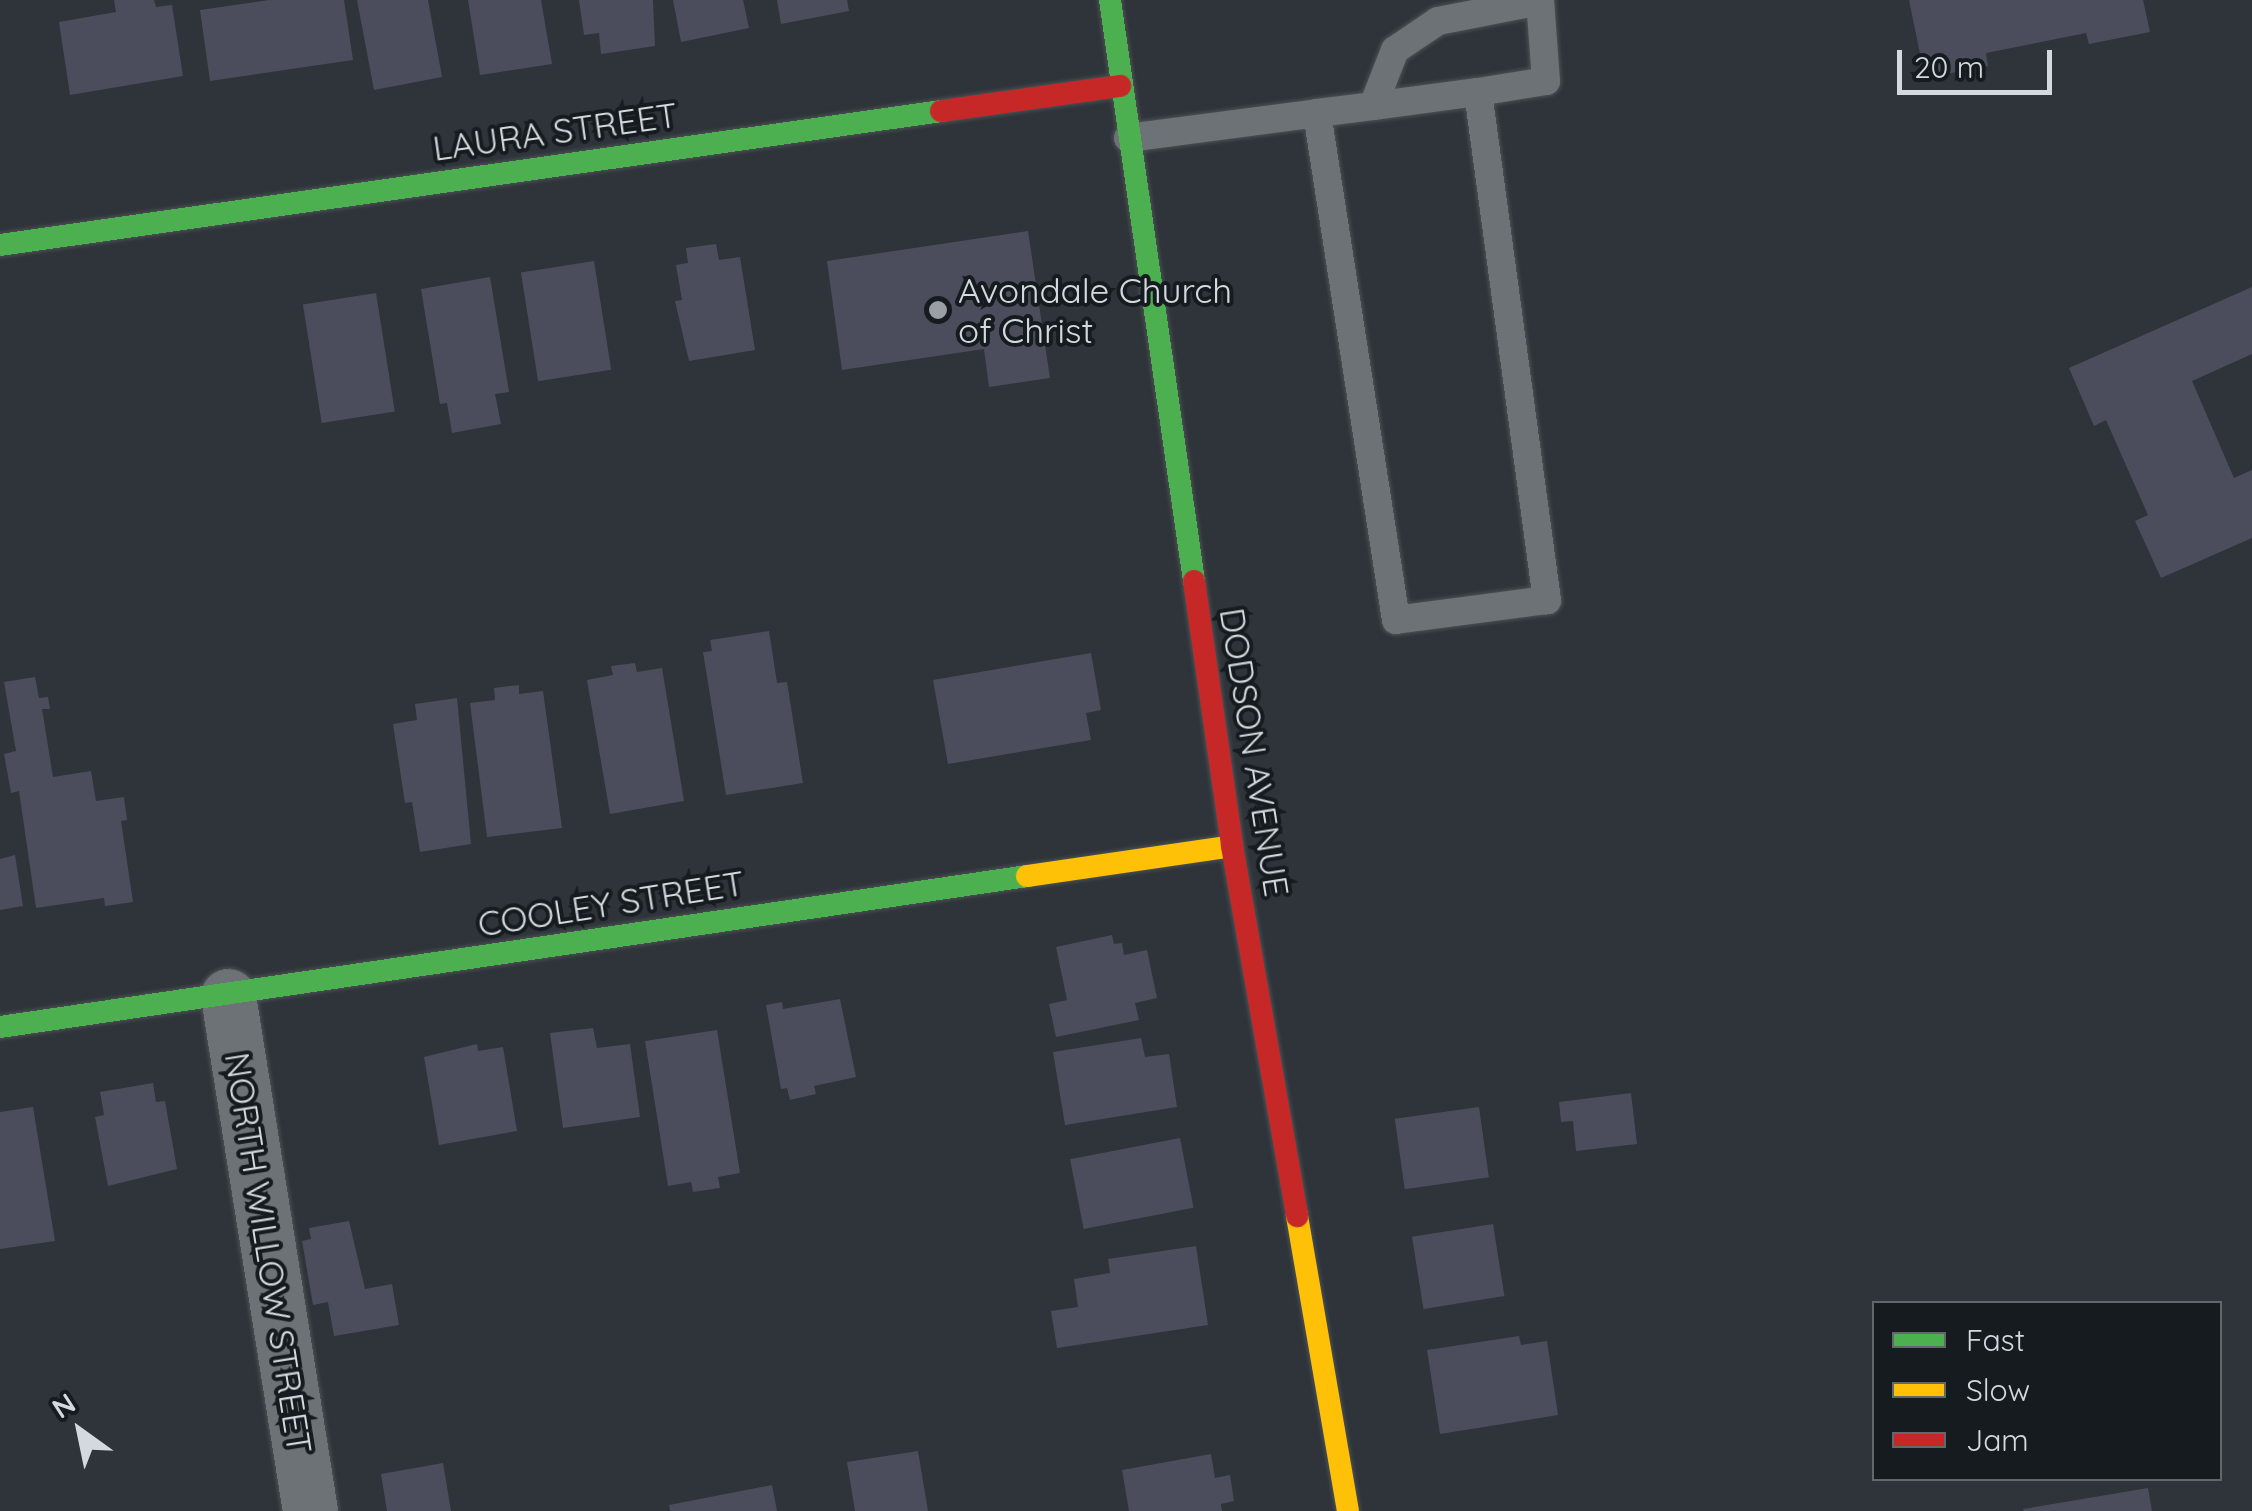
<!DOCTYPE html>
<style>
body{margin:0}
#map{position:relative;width:2252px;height:1511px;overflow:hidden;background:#2e3439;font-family:Quicksand,sans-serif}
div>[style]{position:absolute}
.building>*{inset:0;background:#4b4d5c;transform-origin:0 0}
.roads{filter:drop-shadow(0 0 2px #4c5155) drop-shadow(0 0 2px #4c5155)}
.lane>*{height:28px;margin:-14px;padding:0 14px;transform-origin:14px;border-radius:14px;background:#6d7276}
.street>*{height:55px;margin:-27.5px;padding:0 27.5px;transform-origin:27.5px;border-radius:27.5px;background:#6d7276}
.fast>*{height:22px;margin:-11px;padding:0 11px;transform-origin:11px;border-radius:11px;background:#4caf50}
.slow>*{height:22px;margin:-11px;padding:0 11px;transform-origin:11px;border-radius:11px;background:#ffc107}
.jam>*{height:22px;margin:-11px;padding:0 11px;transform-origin:11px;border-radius:11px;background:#c62828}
.dots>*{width:28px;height:28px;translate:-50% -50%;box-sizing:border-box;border:5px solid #161b1f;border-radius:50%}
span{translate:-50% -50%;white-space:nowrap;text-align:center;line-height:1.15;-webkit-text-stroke:8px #161b1f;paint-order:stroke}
.street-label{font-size:35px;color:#d3d9df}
.poi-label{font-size:35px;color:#d3d9df}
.left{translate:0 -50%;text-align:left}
.legend{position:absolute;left:1872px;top:1301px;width:350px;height:180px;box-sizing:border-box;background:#161b1f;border:2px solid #62676c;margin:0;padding:12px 18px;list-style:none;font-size:30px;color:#d3d9df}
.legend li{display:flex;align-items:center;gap:20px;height:50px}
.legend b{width:50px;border:2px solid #62676c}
.north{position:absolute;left:30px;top:1381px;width:100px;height:100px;-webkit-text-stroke:8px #161b1f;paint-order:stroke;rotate:327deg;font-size:28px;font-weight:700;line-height:40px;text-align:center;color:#d3d9df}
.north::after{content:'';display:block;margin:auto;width:35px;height:45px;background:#d3d9df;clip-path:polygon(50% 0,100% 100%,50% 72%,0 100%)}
.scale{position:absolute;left:1897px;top:50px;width:155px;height:45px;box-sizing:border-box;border:5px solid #d3d9df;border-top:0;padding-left:12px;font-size:30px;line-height:35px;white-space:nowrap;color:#d3d9df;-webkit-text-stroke:8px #161b1f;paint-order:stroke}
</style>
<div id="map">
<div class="building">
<div style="clip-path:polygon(114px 0,154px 0,156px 7px,172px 5px,183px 76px,70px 95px,59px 22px,116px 12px)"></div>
<div style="clip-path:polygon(269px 0,344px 0,353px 60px,210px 81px,200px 10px)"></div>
<div style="clip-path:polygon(357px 0,428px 0,442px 77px,374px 90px)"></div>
<div style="clip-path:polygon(468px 0,541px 0,552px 64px,480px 75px)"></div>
<div style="clip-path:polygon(579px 0,653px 0,655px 46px,601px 54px,599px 33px,584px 35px)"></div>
<div style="clip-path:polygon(673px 0,743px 0,749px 28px,681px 42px)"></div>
<div style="clip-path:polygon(777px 0,847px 0,849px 11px,781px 24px)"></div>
<div style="clip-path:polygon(1909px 0,2143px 0,2150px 32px,2089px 44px,2086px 33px,1986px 53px,1988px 66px,1925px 78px)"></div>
<div style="clip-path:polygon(1028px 231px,1050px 378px,989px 387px,984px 349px,842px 370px,827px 261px)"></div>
<div style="clip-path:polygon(716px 244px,719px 260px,740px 257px,755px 350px,689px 361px,675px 301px,682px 300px,676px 265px,688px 263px,686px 248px)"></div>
<div style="left:594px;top:261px;width:110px;height:74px;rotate:81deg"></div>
<div style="clip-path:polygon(490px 277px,509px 392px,495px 394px,501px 424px,452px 433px,447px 403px,440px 404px,421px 289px)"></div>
<div style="clip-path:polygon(2252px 287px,2252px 354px,2192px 381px,2234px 478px,2252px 470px,2252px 538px,2161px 578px,2135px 521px,2148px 515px,2106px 420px,2094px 426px,2069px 368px)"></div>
<div style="left:376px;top:293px;width:120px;height:74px;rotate:81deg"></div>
<div style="clip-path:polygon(769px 631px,777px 683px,787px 682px,803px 783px,726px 795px,703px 652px,712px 651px,710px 640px)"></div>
<div style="clip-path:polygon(1091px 653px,1101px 710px,1086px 713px,1091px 740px,948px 764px,933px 680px)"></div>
<div style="clip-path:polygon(635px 663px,637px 672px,662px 668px,684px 801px,610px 814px,587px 680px,613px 675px,611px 666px)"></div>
<div style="clip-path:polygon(35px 677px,39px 698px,48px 697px,50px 709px,42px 709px,53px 777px,91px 771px,96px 801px,124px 797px,127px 820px,121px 821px,133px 902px,105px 906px,104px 898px,36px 908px,19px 791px,11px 793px,4px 754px,16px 751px,4px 682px)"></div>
<div style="clip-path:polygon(519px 685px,519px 694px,543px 691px,562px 828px,487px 837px,470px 703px,495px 700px,494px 688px)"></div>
<div style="clip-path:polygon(457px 698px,471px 844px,420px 852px,412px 802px,405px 803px,393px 724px,417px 720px,415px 704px)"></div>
<div style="clip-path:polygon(15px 855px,23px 906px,0 910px,0 859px)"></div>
<div style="clip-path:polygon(1112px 935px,1114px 944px,1122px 943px,1124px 955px,1147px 950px,1157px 998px,1135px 1003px,1139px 1020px,1056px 1037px,1049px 1004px,1067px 1000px,1056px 947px)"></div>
<div style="clip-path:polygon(840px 999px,856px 1077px,814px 1086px,816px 1094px,790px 1100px,787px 1088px,781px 1089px,766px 1005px,782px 1002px,783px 1009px)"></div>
<div style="clip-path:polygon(593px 1028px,597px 1048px,630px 1044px,640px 1117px,563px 1128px,550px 1033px)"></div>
<div style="clip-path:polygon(717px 1030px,740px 1173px,718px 1177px,720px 1188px,693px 1192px,691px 1182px,668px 1186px,645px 1041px)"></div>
<div style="clip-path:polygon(1141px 1038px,1145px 1057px,1169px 1054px,1177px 1107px,1065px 1125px,1053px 1052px)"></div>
<div style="clip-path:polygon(477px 1044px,478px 1051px,503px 1047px,517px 1131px,439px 1145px,424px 1057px)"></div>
<div style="clip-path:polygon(153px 1083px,156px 1102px,165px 1101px,177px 1169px,108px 1186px,95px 1117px,104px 1115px,100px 1092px)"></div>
<div style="clip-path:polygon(1631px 1093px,1637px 1144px,1576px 1151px,1573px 1121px,1561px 1122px,1559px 1102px)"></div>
<div style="clip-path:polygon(33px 1107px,55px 1241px,0 1249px,0 1112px)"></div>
<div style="left:1479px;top:1107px;width:71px;height:85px;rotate:82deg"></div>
<div style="left:1180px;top:1138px;width:71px;height:112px;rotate:79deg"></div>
<div style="clip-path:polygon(349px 1221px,365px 1289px,392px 1284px,399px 1325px,334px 1336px,328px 1302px,313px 1305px,302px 1241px,311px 1239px,309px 1228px)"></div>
<div style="left:1493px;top:1224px;width:73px;height:82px;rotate:81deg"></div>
<div style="clip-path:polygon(1196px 1246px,1208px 1325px,1057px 1348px,1051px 1311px,1078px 1307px,1074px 1279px,1110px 1273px,1108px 1259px)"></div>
<div style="clip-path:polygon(1519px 1336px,1521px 1345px,1547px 1341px,1558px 1415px,1440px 1434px,1427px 1350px)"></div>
<div style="clip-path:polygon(918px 1451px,928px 1511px,855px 1511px,847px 1462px)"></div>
<div style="clip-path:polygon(1211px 1454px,1215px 1478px,1230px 1475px,1234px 1501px,1221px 1504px,1222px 1511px,1129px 1511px,1122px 1470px)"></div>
<div style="clip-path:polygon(443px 1463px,451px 1511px,387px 1511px,381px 1474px)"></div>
<div style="clip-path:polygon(772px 1485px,777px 1511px,670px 1511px,669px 1505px)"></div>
<div style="clip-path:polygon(2148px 1488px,2152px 1511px,2024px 1511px,2023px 1509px)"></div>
</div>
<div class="roads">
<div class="lane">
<div style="left:1478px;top:92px;width:69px;rotate:-9.2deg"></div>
<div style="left:1546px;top:81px;width:81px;rotate:-94.2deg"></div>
<div style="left:1373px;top:106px;width:60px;rotate:-68.6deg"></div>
<div style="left:1395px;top:50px;width:52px;rotate:-34deg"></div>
<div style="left:1438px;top:21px;width:104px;rotate:-11.1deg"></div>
<div style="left:1128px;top:138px;width:191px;rotate:-7.5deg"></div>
<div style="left:1317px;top:113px;width:56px;rotate:-7.1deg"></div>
<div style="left:1373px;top:106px;width:106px;rotate:-7.6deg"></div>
<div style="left:1478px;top:92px;width:513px;rotate:82.27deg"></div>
<div style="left:1547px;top:600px;width:152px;rotate:172.5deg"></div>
<div style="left:1396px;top:620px;width:513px;rotate:-98.86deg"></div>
</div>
<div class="street">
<div style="left:228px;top:996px;width:521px;rotate:80.95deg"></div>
</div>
<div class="fast">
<div style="left:1110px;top:0;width:587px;rotate:81.77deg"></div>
<div style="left:0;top:245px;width:950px;rotate:-8.1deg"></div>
<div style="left:0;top:1027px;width:1038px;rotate:-8.36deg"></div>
</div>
<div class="slow">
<div style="left:1027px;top:876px;width:207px;rotate:-8.3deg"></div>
<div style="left:1297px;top:1216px;width:299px;rotate:80.2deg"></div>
</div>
<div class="jam">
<div style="left:941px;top:111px;width:181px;rotate:-8deg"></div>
<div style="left:1194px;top:581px;width:268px;rotate:81.8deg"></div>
<div style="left:1232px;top:846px;width:376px;rotate:80deg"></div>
</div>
</div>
<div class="dots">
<div style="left:938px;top:310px;background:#999fa5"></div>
</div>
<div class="street-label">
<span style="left:555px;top:131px;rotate:-8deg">LAURA STREET</span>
<span style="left:1255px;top:752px;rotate:81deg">DODSON AVENUE</span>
<span style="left:611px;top:903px;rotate:-9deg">COOLEY STREET</span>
<span style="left:269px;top:1253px;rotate:81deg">NORTH WILLOW STREET</span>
</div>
<div class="poi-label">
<span class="left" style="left:958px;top:310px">Avondale Church<br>of Christ</span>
</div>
<ul class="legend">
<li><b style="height:12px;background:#4caf50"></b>Fast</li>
<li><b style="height:12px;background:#ffc107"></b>Slow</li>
<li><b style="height:12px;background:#c62828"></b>Jam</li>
</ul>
<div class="north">N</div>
<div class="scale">20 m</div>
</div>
